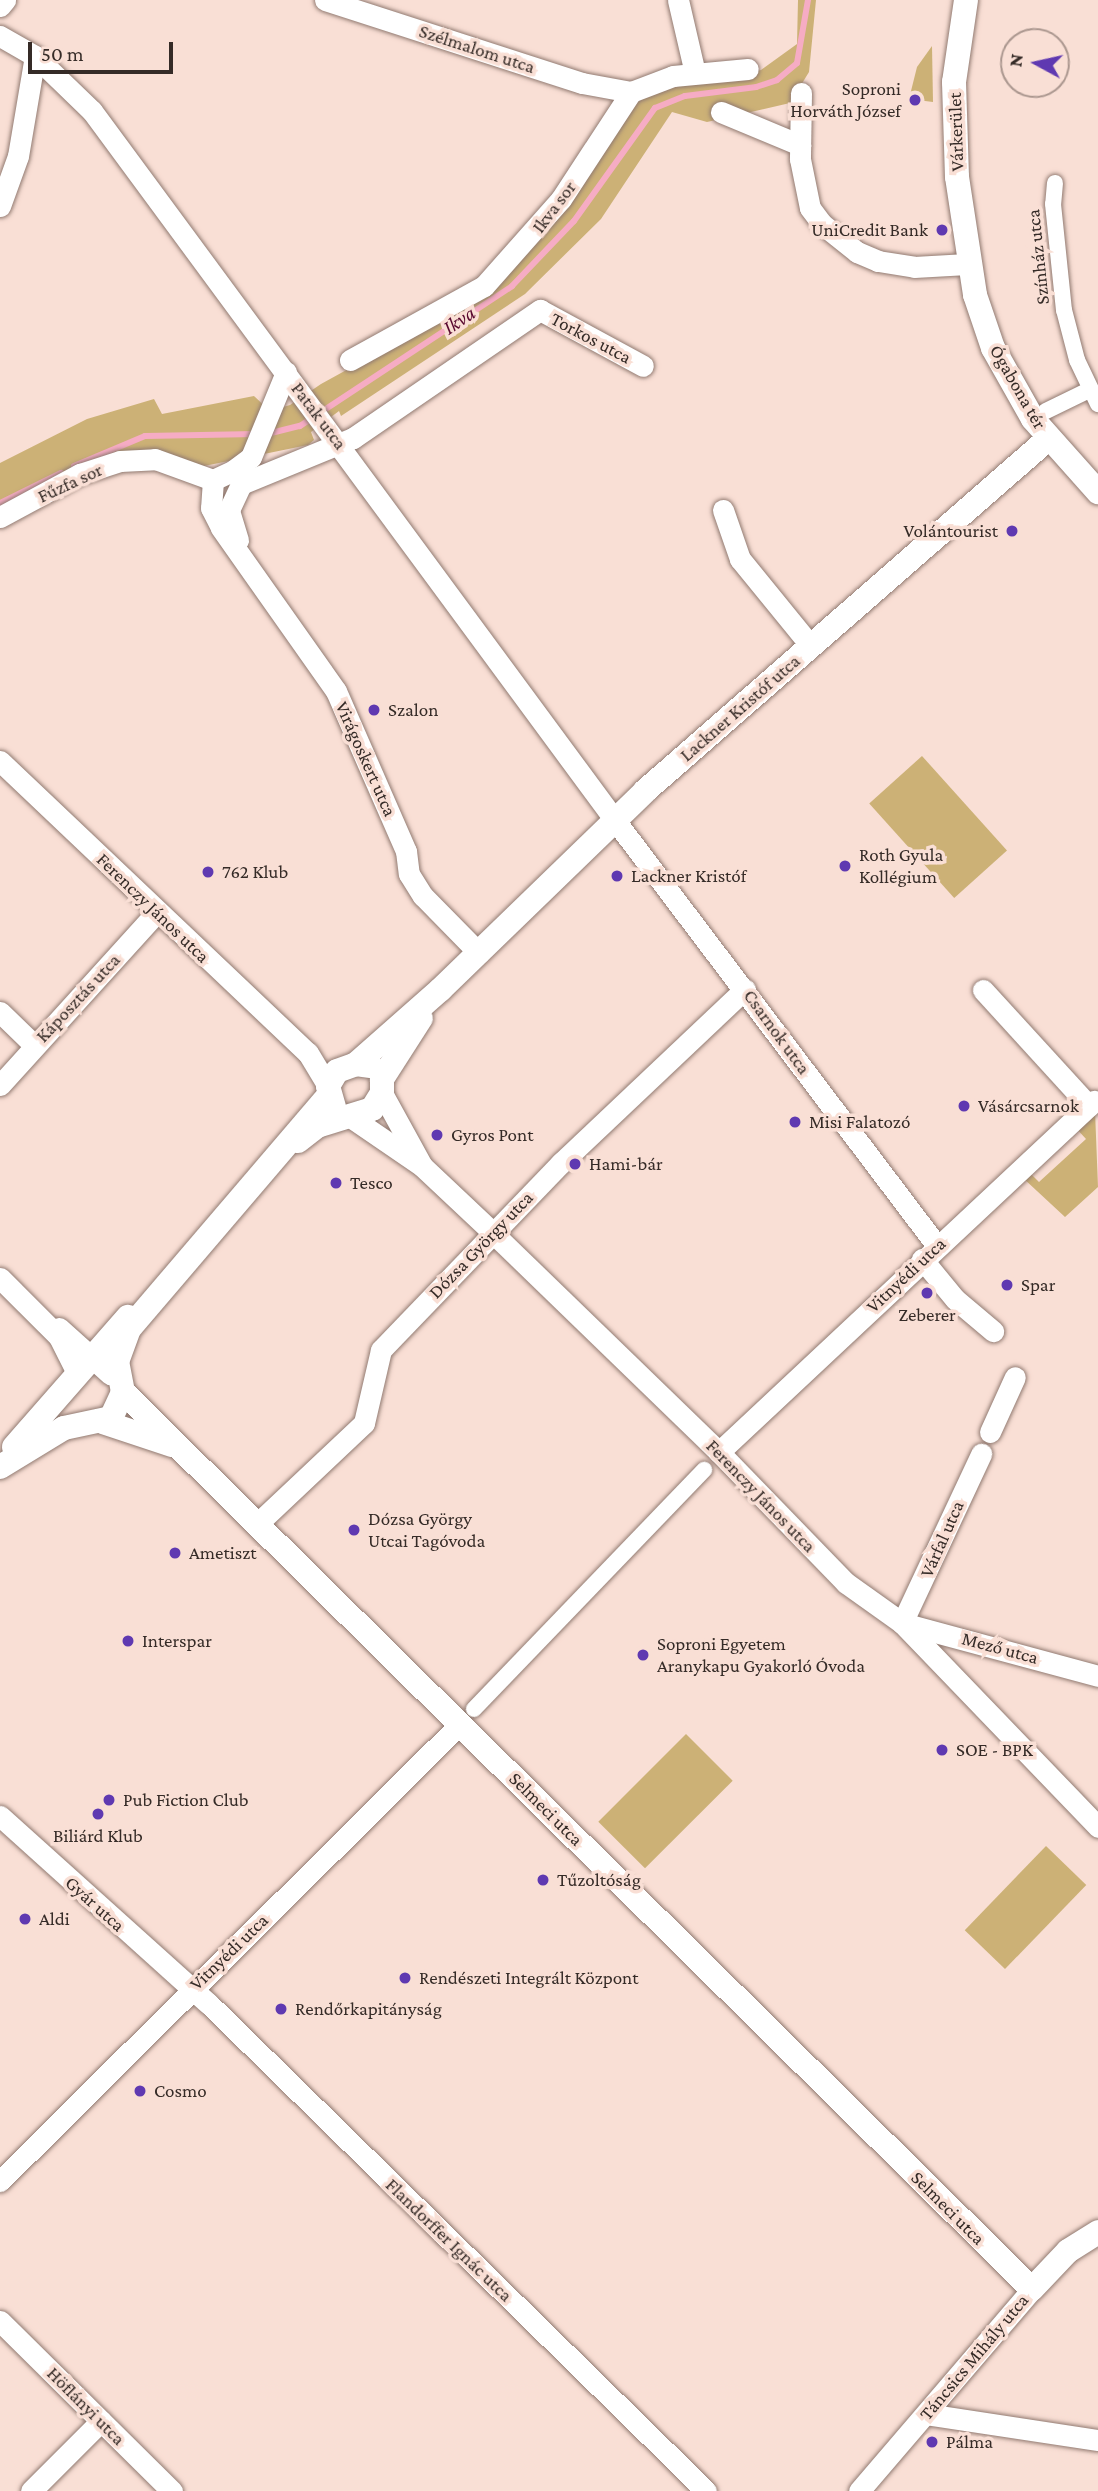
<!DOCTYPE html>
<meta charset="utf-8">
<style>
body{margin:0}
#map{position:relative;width:1098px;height:2491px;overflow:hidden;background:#f9dfd5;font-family:"Crimson Pro",serif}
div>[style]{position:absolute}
.green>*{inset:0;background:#ccb176;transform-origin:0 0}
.stream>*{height:6px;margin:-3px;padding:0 3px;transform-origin:3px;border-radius:3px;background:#f6acc4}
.roads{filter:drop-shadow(0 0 2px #917a71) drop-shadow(0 0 2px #917a71)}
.pedestrian>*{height:16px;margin:-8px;padding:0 8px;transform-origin:8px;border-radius:8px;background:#fff}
.minor>*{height:21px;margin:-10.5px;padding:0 10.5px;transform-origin:10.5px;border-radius:10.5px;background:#fff}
.tertiary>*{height:24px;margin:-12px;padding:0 12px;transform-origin:12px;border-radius:12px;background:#fff}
.dots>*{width:19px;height:19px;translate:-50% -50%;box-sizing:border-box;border:4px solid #f9dfd5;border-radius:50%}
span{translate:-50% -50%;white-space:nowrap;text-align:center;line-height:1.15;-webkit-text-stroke:7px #f9dfd5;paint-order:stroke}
.street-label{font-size:19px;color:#352b27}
.poi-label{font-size:19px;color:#352b27}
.right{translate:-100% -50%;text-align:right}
.left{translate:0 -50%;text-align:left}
.water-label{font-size:21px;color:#58072f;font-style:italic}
.north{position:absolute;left:1000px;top:28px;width:70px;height:70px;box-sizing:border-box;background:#f9dfd5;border:2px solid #ab978f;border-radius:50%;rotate:278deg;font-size:19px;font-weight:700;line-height:28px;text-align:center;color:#352b27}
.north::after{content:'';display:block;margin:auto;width:24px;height:32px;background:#5f39b1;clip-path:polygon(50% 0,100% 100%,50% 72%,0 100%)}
.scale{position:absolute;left:28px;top:42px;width:145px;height:32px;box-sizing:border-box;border:4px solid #352b27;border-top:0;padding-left:9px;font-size:21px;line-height:24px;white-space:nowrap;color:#352b27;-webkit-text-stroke:5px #f9dfd5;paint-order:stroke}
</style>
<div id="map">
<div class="green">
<div style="clip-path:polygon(798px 0,816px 0,809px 72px,790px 103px,707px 122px,672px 112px,601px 219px,525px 294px,341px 416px,339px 411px,311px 432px,314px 440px,308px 445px,204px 466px,115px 460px,0 521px,0 463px,87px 419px,154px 399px,162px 414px,254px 396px,270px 411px,290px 405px,321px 384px,490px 291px,539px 241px,634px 104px,675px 81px,721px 80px,761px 70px,797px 44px)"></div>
<div style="clip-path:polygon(932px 46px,933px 102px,909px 99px,917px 67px)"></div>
<div style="left:922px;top:756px;width:127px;height:71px;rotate:48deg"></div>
<div style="clip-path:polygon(1095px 1111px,1098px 1187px,1065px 1217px,1023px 1178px,1029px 1172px,1039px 1182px,1086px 1139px,1075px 1127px)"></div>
<div style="left:686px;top:1734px;width:66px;height:124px;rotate:45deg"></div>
<div style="left:1046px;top:1846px;width:56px;height:117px;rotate:44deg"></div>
</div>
<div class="stream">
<div style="left:267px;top:434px;width:34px;rotate:-14deg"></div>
<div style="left:300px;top:426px;width:254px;rotate:-33.4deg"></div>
<div style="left:512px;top:286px;width:90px;rotate:-46.4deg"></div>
<div style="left:574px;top:221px;width:139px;rotate:-54.4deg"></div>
<div style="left:655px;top:108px;width:32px;rotate:-22deg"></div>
<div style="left:685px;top:96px;width:72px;rotate:-7.2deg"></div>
<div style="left:756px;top:87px;width:22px;rotate:-18deg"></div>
<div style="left:777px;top:80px;width:26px;rotate:-40deg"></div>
<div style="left:797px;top:63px;width:64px;rotate:-80.1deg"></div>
<div style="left:74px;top:466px;width:77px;rotate:-22.9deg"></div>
<div style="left:145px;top:436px;width:111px;rotate:-1deg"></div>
<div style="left:0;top:503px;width:68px;rotate:-26.2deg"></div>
</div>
<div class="roads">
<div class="pedestrian">
<div style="left:1055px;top:183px;width:21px;rotate:95deg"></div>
<div style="left:1053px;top:204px;width:107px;rotate:84.1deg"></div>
<div style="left:1064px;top:310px;width:52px;rotate:75.4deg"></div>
<div style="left:1077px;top:360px;width:49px;rotate:64.5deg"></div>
<div style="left:1046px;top:411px;width:48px;rotate:-26deg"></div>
<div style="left:474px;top:1709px;width:332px;rotate:-46.1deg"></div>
</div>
<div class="minor">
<div style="left:325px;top:0;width:270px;rotate:17.9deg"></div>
<div style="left:582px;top:83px;width:50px;rotate:10.4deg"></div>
<div style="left:678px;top:0;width:75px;rotate:76.9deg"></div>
<div style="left:0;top:6px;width:8px;rotate:-50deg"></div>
<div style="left:0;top:36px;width:40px;rotate:29.7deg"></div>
<div style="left:35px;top:56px;width:79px;rotate:44deg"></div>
<div style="left:92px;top:111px;width:880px;rotate:53.6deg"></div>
<div style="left:614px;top:819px;width:535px;rotate:52.89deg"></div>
<div style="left:801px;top:93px;width:66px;rotate:90.9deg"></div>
<div style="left:800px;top:159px;width:50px;rotate:78.5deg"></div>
<div style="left:810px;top:208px;width:20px;rotate:53deg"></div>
<div style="left:822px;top:224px;width:45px;rotate:38.7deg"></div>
<div style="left:857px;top:252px;width:23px;rotate:23deg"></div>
<div style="left:878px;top:261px;width:36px;rotate:9deg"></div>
<div style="left:914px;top:267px;width:53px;rotate:-3.2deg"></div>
<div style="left:721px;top:112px;width:86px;rotate:22.7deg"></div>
<div style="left:0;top:206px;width:53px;rotate:-70.2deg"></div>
<div style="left:18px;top:156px;width:101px;rotate:-80.4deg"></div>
<div style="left:350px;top:360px;width:153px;rotate:-28.9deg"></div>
<div style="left:484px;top:286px;width:116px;rotate:-48.5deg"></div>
<div style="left:561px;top:199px;width:128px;rotate:-56.8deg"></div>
<div style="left:631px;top:92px;width:45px;rotate:-20.9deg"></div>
<div style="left:673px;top:76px;width:75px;rotate:-5.3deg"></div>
<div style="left:213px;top:480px;width:28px;rotate:94deg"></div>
<div style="left:211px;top:508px;width:22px;rotate:63deg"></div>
<div style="left:221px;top:528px;width:199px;rotate:54.8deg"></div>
<div style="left:336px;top:691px;width:175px;rotate:66.4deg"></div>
<div style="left:406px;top:851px;width:23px;rotate:83deg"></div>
<div style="left:409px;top:874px;width:26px;rotate:58deg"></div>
<div style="left:423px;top:896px;width:80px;rotate:45.5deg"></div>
<div style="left:723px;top:510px;width:52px;rotate:70.9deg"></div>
<div style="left:740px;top:559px;width:112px;rotate:50.8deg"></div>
<div style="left:0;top:517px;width:91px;rotate:-28.3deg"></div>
<div style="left:80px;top:474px;width:42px;rotate:-18deg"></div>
<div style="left:120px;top:461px;width:35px;rotate:-3deg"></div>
<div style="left:155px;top:459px;width:62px;rotate:19.9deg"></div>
<div style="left:213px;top:480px;width:23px;rotate:-25deg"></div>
<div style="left:234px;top:470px;width:21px;rotate:-37deg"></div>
<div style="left:251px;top:457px;width:92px;rotate:-67.6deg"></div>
<div style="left:238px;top:540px;width:31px;rotate:-107deg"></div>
<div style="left:229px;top:510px;width:29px;rotate:-65deg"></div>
<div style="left:241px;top:484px;width:121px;rotate:-22.3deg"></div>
<div style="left:353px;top:438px;width:227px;rotate:-34.4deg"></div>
<div style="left:540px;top:310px;width:117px;rotate:28.5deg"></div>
<div style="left:0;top:761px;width:424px;rotate:43.5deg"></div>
<div style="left:308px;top:1053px;width:39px;rotate:59deg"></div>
<div style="left:983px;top:990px;width:157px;rotate:47.6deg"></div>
<div style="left:0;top:1012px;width:47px;rotate:44.1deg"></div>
<div style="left:0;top:1085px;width:234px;rotate:-47.8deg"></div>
<div style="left:382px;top:1093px;width:81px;rotate:61.2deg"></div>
<div style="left:352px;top:1118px;width:85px;rotate:34.4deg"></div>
<div style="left:422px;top:1166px;width:98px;rotate:43.3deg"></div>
<div style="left:493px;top:1233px;width:315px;rotate:44.1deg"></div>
<div style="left:719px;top:1452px;width:182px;rotate:45.9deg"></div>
<div style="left:846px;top:1583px;width:69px;rotate:35.5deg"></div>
<div style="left:902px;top:1623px;width:283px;rotate:46.1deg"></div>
<div style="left:922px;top:1259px;width:52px;rotate:50.5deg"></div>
<div style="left:955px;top:1299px;width:50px;rotate:40.1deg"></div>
<div style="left:0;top:1278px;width:83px;rotate:45deg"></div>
<div style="left:59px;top:1337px;width:40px;rotate:63.4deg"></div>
<div style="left:59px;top:1328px;width:69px;rotate:42deg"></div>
<div style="left:990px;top:1432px;width:60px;rotate:-65.6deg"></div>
<div style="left:719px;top:1452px;width:514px;rotate:-43.11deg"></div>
<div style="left:257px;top:1524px;width:147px;rotate:-43.3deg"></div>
<div style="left:364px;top:1423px;width:75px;rotate:-76.9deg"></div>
<div style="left:381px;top:1350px;width:260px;rotate:-46.1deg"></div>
<div style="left:561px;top:1163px;width:253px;rotate:-43.4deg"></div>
<div style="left:902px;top:1623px;width:203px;rotate:15.1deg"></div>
<div style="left:902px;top:1623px;width:187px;rotate:-64.9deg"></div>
<div style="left:0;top:1816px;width:280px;rotate:42deg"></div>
<div style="left:208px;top:2003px;width:697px;rotate:44.42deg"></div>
<div style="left:0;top:2181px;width:648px;rotate:-44.81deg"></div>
<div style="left:0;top:2321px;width:242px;rotate:44.7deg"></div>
<div style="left:926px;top:2414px;width:174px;rotate:8.6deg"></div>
<div style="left:31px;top:2491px;width:99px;rotate:-45deg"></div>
<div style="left:859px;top:2491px;width:266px;rotate:-49.4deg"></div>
</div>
<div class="tertiary">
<div style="left:966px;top:0;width:83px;rotate:98.3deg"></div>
<div style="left:954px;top:82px;width:95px;rotate:88.2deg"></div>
<div style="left:957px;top:177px;width:119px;rotate:81.3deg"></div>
<div style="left:975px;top:295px;width:56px;rotate:71.2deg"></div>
<div style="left:993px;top:348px;width:81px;rotate:60.6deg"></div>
<div style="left:1033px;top:419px;width:98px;rotate:48.3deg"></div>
<div style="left:356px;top:1064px;width:113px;rotate:-41.4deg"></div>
<div style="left:441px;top:989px;width:284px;rotate:-44.1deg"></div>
<div style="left:645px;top:791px;width:535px;rotate:-41.14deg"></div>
<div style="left:334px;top:1107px;width:22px;rotate:-106deg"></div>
<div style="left:328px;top:1086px;width:17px;rotate:-59deg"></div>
<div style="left:337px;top:1071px;width:20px;rotate:-20deg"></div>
<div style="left:356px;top:1064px;width:15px;rotate:8deg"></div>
<div style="left:298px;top:1141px;width:24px;rotate:-38deg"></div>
<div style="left:317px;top:1126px;width:58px;rotate:-17.2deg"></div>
<div style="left:372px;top:1109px;width:19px;rotate:-58deg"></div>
<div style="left:382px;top:1093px;width:14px;rotate:-90deg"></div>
<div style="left:382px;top:1079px;width:72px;rotate:-57.4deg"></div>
<div style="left:123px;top:1392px;width:1277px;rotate:44.62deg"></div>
<div style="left:1032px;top:2289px;width:52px;rotate:-46.5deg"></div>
<div style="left:1068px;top:2251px;width:36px;rotate:-32deg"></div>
<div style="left:103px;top:1422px;width:73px;rotate:18.4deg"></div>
<div style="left:14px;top:1447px;width:173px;rotate:-48.8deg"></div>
<div style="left:0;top:1467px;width:75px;rotate:-31.4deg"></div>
<div style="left:64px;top:1428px;width:48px;rotate:-12deg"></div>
<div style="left:111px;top:1418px;width:29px;rotate:-65deg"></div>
<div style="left:123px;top:1392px;width:31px;rotate:-101deg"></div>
<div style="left:117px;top:1362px;width:35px;rotate:-70deg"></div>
<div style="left:129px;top:1329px;width:308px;rotate:-49.5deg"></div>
</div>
</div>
<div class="dots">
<div style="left:915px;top:100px;background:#5f39b1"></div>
<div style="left:942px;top:230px;background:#5f39b1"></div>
<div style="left:1012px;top:531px;background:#5f39b1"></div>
<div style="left:374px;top:710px;background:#5f39b1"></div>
<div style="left:845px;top:866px;background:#5f39b1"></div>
<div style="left:208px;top:872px;background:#5f39b1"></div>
<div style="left:617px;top:876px;background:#5f39b1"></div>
<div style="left:964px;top:1106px;background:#5f39b1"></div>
<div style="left:795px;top:1122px;background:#5f39b1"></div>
<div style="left:437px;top:1135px;background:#5f39b1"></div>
<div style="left:575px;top:1164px;background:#5f39b1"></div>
<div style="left:336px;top:1183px;background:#5f39b1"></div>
<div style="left:1007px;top:1285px;background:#5f39b1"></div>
<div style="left:927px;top:1293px;background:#5f39b1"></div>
<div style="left:354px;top:1530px;background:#5f39b1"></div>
<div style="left:175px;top:1553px;background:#5f39b1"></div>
<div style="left:128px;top:1641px;background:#5f39b1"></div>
<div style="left:643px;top:1655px;background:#5f39b1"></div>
<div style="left:942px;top:1750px;background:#5f39b1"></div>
<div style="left:109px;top:1800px;background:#5f39b1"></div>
<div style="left:98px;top:1814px;background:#5f39b1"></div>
<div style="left:543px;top:1880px;background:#5f39b1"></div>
<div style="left:25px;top:1919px;background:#5f39b1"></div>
<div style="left:405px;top:1978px;background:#5f39b1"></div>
<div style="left:281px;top:2009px;background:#5f39b1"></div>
<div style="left:140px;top:2091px;background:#5f39b1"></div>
<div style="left:932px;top:2442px;background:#5f39b1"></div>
</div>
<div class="street-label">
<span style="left:477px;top:49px;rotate:18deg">Szélmalom utca</span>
<span style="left:956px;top:132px;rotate:-92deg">Várkerület</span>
<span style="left:554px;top:207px;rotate:-53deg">Ikva sor</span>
<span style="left:1038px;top:257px;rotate:-96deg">Színház utca</span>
<span style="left:591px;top:338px;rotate:28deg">Torkos utca</span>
<span style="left:1018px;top:387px;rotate:60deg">Ógabona tér</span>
<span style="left:319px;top:416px;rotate:53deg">Patak utca</span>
<span style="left:70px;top:483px;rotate:-25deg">Fűzfa sor</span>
<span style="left:740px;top:708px;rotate:-41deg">Lackner Kristóf utca</span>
<span style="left:366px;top:759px;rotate:66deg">Virágoskert utca</span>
<span style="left:153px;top:908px;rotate:44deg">Ferenczy János utca</span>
<span style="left:78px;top:998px;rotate:-47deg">Káposztás utca</span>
<span style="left:777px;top:1032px;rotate:54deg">Csarnok utca</span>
<span style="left:481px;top:1245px;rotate:-46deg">Dózsa György utca</span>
<span style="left:906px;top:1275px;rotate:-43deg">Vitnyédi utca</span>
<span style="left:761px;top:1496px;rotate:46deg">Ferenczy János utca</span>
<span style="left:942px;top:1539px;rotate:-66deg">Várfal utca</span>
<span style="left:1000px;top:1648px;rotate:15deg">Mező utca</span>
<span style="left:546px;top:1809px;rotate:45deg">Selmeci utca</span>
<span style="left:95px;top:1904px;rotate:42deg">Gyár utca</span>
<span style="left:229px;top:1952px;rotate:-44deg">Vitnyédi utca</span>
<span style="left:948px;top:2208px;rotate:45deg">Selmeci utca</span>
<span style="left:449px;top:2240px;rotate:44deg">Flandorffer Ignác utca</span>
<span style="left:974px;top:2357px;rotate:-50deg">Táncsics Mihály utca</span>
<span style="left:86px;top:2406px;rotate:45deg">Höflányi utca</span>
</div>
<div class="poi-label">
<span class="right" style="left:901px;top:100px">Soproni<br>Horváth József</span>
<span class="right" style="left:928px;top:230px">UniCredit Bank</span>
<span class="right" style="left:998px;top:531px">Volántourist</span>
<span class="left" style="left:388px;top:710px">Szalon</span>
<span class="left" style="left:859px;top:866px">Roth Gyula<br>Kollégium</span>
<span class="left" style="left:222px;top:872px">762 Klub</span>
<span class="left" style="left:631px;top:876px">Lackner Kristóf</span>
<span class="left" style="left:978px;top:1106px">Vásárcsarnok</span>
<span class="left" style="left:809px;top:1122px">Misi Falatozó</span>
<span class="left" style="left:451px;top:1135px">Gyros Pont</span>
<span class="left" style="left:589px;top:1164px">Hami-bár</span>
<span class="left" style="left:350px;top:1183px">Tesco</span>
<span class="left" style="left:1021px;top:1285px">Spar</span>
<span style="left:927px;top:1315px">Zeberer</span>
<span class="left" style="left:368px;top:1530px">Dózsa György<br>Utcai Tagóvoda</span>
<span class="left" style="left:189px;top:1553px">Ametiszt</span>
<span class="left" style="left:142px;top:1641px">Interspar</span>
<span class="left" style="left:657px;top:1655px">Soproni Egyetem<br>Aranykapu Gyakorló Óvoda</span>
<span class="left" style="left:956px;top:1750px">SOE - BPK</span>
<span class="left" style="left:123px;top:1800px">Pub Fiction Club</span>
<span style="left:98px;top:1836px">Biliárd Klub</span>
<span class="left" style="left:557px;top:1880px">Tűzoltóság</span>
<span class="left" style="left:39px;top:1919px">Aldi</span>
<span class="left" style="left:419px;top:1978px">Rendészeti Integrált Központ</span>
<span class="left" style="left:295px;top:2009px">Rendőrkapitányság</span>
<span class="left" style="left:154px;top:2091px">Cosmo</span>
<span class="left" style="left:946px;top:2442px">Pálma</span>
</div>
<div class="water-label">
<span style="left:459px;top:320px;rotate:-34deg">Ikva</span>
</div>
<div class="north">N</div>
<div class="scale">50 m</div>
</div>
